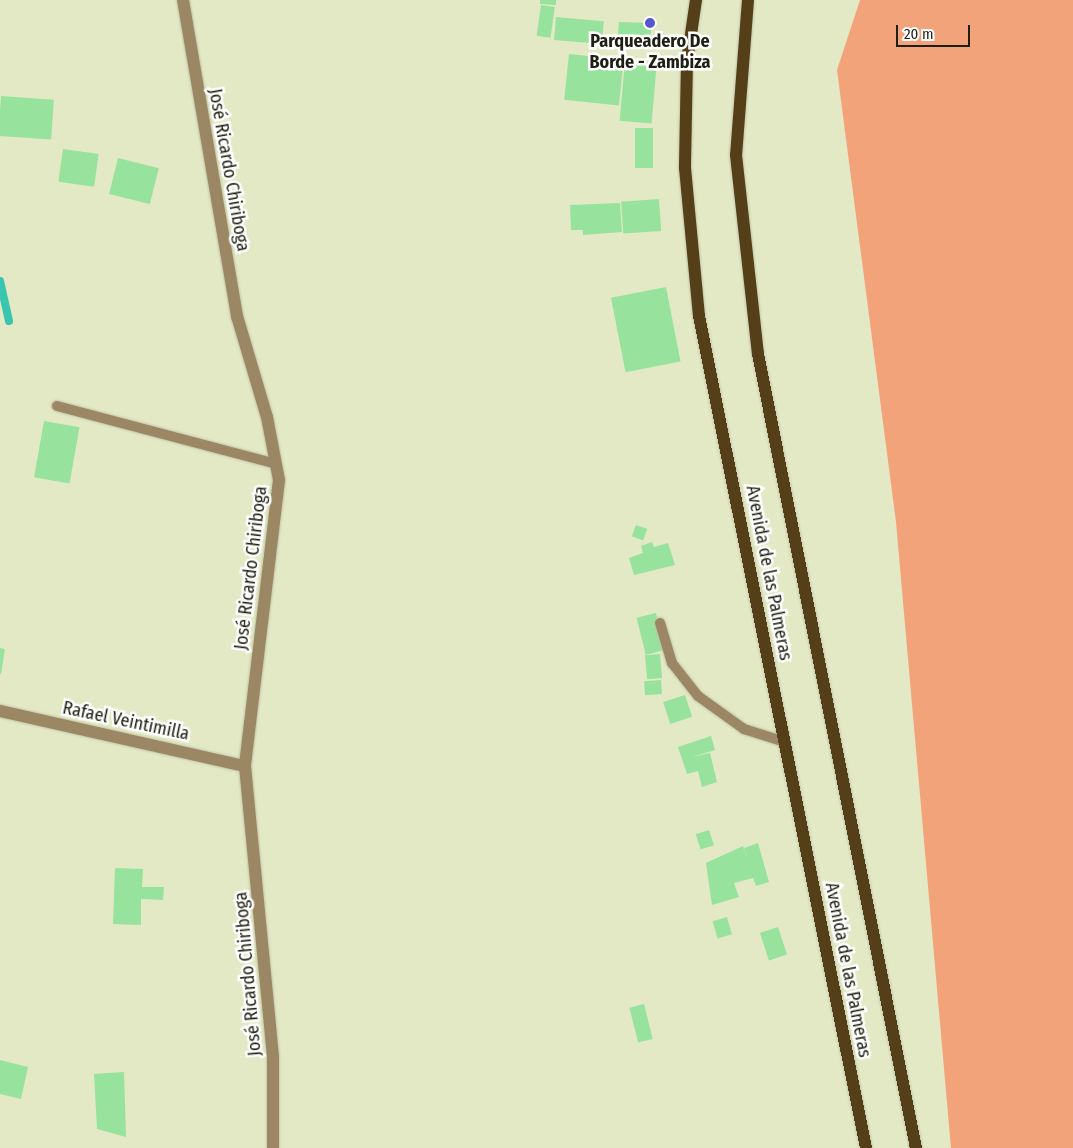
<!DOCTYPE html>
<meta charset="utf-8">
<style>
body{margin:0}
#map{position:relative;width:1073px;height:1148px;overflow:hidden;background:#e3e8c5;font-family:"Fira Sans Condensed",sans-serif}
div>[style]{position:absolute}
.green>*{inset:0;background:#f3a37a}
.stream>*{height:8px;margin:-4px;padding:0 4px;transform-origin:4px;border-radius:4px;background:#39c5ae}
.building>*{inset:0;background:#97e39d;transform-origin:0 0}
.roads{filter:drop-shadow(0 0 1px #c0c4a5) drop-shadow(0 0 1px #c0c4a5)}
.lane>*{height:10px;margin:-5px;padding:0 5px;transform-origin:5px;border-radius:5px;background:#9c8765}
.street>*{height:12px;margin:-6px;padding:0 6px;transform-origin:6px;border-radius:6px;background:#9c8765}
.primary>*{height:12px;margin:-6px;padding:0 6px;transform-origin:6px;border-radius:6px;background:#543f18}
.dots>*{width:14px;height:14px;translate:-50% -50%;box-sizing:border-box;border:2px solid #fff;border-radius:50%}
span{translate:-50% -50%;white-space:nowrap;text-align:center;line-height:1.15;-webkit-text-stroke:5px #fff;paint-order:stroke}
.poi-label{font-size:18px;color:#1e1f12;font-weight:700}
.street-label{font-size:18px;color:#1e1f12}
.scale{position:absolute;left:896px;top:25px;width:74px;height:22px;box-sizing:border-box;border:2px solid #1e1f12;border-top:0;padding-left:6px;font-size:15px;line-height:18px;white-space:nowrap;color:#1e1f12;-webkit-text-stroke:4px #fff;paint-order:stroke}
</style>
<div id="map">
<div class="green">
<div style="clip-path:polygon(860px 0,1073px 0,1073px 1148px,951px 1148px,896px 522px,837px 70px)"></div>
</div>
<div class="stream">
<div style="left:0;top:281px;width:41px;rotate:77.3deg"></div>
</div>
<div class="building">
<div style="clip-path:polygon(540px 0,556px 0,556px 5px,540px 4px)"></div>
<div style="left:541px;top:5px;width:14px;height:31px;rotate:8deg"></div>
<div style="left:556px;top:17px;width:48px;height:23px;rotate:5deg"></div>
<div style="clip-path:polygon(619px 22px,652px 23px,649px 45px,633px 43px,634px 30px,632px 45px,617px 43px)"></div>
<div style="left:569px;top:54px;width:55px;height:46px;rotate:6deg"></div>
<div style="left:625px;top:60px;width:32px;height:61px;rotate:5deg"></div>
<div style="left:1px;top:96px;width:53px;height:40px;rotate:4deg"></div>
<div style="left:635px;top:128px;width:18px;height:40px"></div>
<div style="left:63px;top:149px;width:36px;height:33px;rotate:8deg"></div>
<div style="left:118px;top:158px;width:42px;height:37px;rotate:14deg"></div>
<div style="left:659px;top:199px;width:32px;height:38px;rotate:86deg"></div>
<div style="clip-path:polygon(620px 203px,622px 232px,583px 235px,583px 230px,571px 230px,570px 205px)"></div>
<div style="left:666px;top:287px;width:76px;height:56px;rotate:79deg"></div>
<div style="left:44px;top:421px;width:36px;height:57px;rotate:10deg"></div>
<div style="left:636px;top:525px;width:12px;height:12px;rotate:20deg"></div>
<div style="clip-path:polygon(652px 542px,654px 547px,668px 543px,675px 565px,634px 575px,629px 558px,643px 553px,641px 546px)"></div>
<div style="left:656px;top:613px;width:38px;height:20px;rotate:76deg"></div>
<div style="clip-path:polygon(0 648px,5px 649px,1px 674px,0 674px)"></div>
<div style="left:660px;top:654px;width:24px;height:15px;rotate:85deg"></div>
<div style="left:661px;top:680px;width:14px;height:17px;rotate:86deg"></div>
<div style="left:685px;top:695px;width:23px;height:23px;rotate:72deg"></div>
<div style="clip-path:polygon(711px 736px,715px 750px,692px 757px,710px 753px,717px 782px,702px 787px,698px 771px,687px 774px,678px 747px)"></div>
<div style="left:709px;top:830px;width:16px;height:14px;rotate:72deg"></div>
<div style="clip-path:polygon(758px 843px,769px 882px,756px 886px,753px 878px,734px 883px,739px 897px,712px 905px,706px 863px,743px 846px,748px 861px,744px 848px)"></div>
<div style="clip-path:polygon(115px 868px,143px 869px,142px 887px,164px 887px,163px 900px,141px 899px,141px 925px,113px 924px)"></div>
<div style="left:727px;top:917px;width:18px;height:15px;rotate:74deg"></div>
<div style="left:778px;top:927px;width:29px;height:19px;rotate:72deg"></div>
<div style="left:644px;top:1004px;width:36px;height:15px;rotate:76deg"></div>
<div style="clip-path:polygon(0 1060px,28px 1067px,21px 1099px,0 1094px)"></div>
<div style="clip-path:polygon(124px 1072px,126px 1137px,97px 1129px,94px 1074px)"></div>
</div>
<div class="roads">
<div class="lane">
<div style="left:57px;top:406px;width:227px;rotate:14.8deg"></div>
<div style="left:660px;top:623px;width:42px;rotate:73.3deg"></div>
<div style="left:672px;top:663px;width:42px;rotate:51.8deg"></div>
<div style="left:698px;top:696px;width:57px;rotate:35.7deg"></div>
<div style="left:744px;top:729px;width:43px;rotate:17.6deg"></div>
</div>
<div class="street">
<div style="left:183px;top:0;width:321px;rotate:80.3deg"></div>
<div style="left:237px;top:316px;width:105px;rotate:73.5deg"></div>
<div style="left:267px;top:417px;width:64px;rotate:79.2deg"></div>
<div style="left:279px;top:480px;width:288px;rotate:96.8deg"></div>
<div style="left:245px;top:766px;width:292px;rotate:84.5deg"></div>
<div style="left:273px;top:1057px;width:91px;rotate:90deg"></div>
<div style="left:0;top:711px;width:251px;rotate:12.7deg"></div>
</div>
<div class="primary">
<div style="left:696px;top:0;width:62px;rotate:98.4deg"></div>
<div style="left:687px;top:61px;width:107px;rotate:91.1deg"></div>
<div style="left:685px;top:168px;width:149px;rotate:84.6deg"></div>
<div style="left:699px;top:316px;width:849px;rotate:78.65deg"></div>
<div style="left:748px;top:0;width:155px;rotate:94.4deg"></div>
<div style="left:736px;top:155px;width:200px;rotate:83.7deg"></div>
<div style="left:758px;top:354px;width:810px;rotate:78.75deg"></div>
</div>
</div>
<div class="dots">
<div style="left:650px;top:23px;background:#5657ce"></div>
</div>
<div class="poi-label">
<span style="left:650px;top:52px">Parqueadero De<br>Borde - Zambiza</span>
</div>
<div class="street-label">
<span style="left:229px;top:170px;rotate:80deg">José Ricardo Chiriboga</span>
<span style="left:251px;top:568px;rotate:-83deg">José Ricardo Chiriboga</span>
<span style="left:769px;top:573px;rotate:79deg">Avenida de las Palmeras</span>
<span style="left:126px;top:721px;rotate:12deg">Rafael Veintimilla</span>
<span style="left:848px;top:970px;rotate:79deg">Avenida de las Palmeras</span>
<span style="left:248px;top:974px;rotate:-95deg">José Ricardo Chiriboga</span>
</div>
<div class="scale">20 m</div>
</div>
